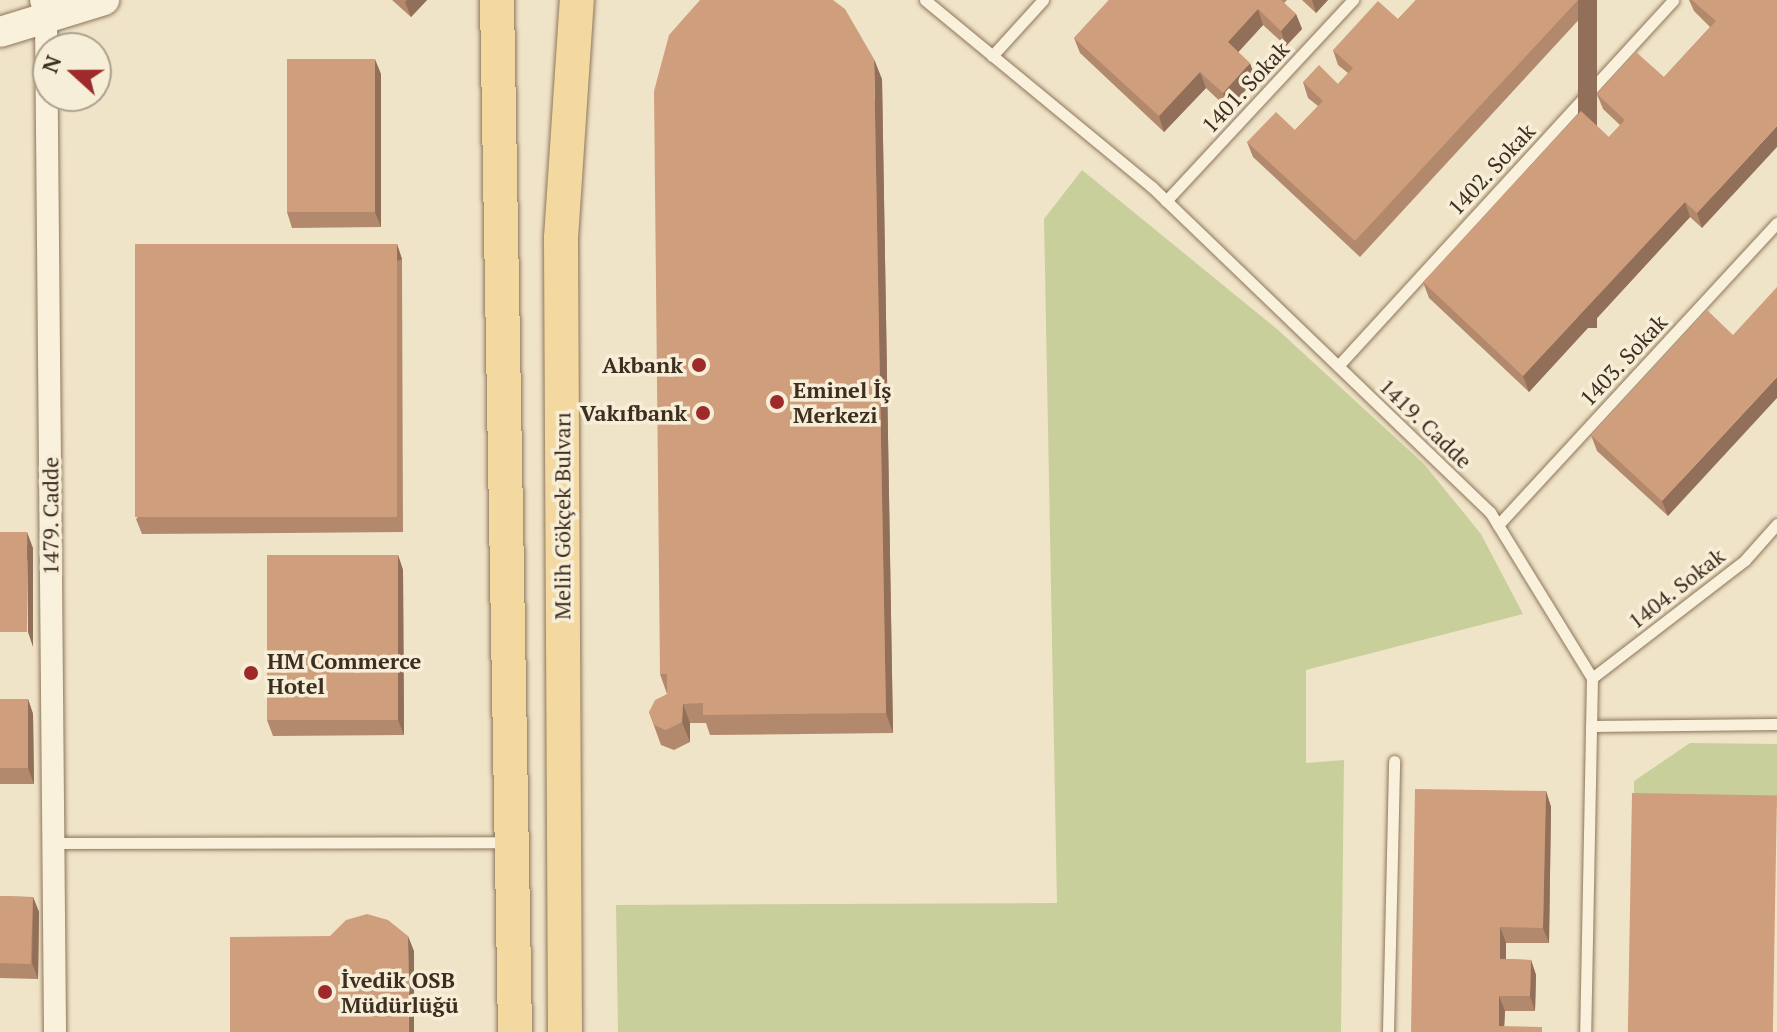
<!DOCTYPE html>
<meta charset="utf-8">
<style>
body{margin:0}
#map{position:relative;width:1777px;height:1032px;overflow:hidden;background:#f0e4c8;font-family:"PT Serif",serif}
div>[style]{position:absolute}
.green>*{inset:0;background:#c9cf9b}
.roads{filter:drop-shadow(0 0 2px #8d765c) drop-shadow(0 0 2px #8d765c)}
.lane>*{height:11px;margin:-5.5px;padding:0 5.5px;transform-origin:5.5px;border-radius:5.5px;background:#faf1dc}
.street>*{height:22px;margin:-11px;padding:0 11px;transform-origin:11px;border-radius:11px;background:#faf1dc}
.secondary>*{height:30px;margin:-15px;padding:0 15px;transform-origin:15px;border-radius:15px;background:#faf1dc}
.primary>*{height:34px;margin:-17px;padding:0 17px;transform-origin:17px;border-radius:17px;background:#f3d9a0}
.wall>*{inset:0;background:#b2896c;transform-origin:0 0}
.shaded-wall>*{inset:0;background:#916f58;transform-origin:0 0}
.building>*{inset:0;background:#cf9f7d;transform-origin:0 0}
.dots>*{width:22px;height:22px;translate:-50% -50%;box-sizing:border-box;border:4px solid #f7eed8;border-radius:50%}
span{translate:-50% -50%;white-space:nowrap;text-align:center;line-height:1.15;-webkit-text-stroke:7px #f7eed8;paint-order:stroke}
.street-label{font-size:22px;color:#3d2e20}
.poi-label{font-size:22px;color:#3d2e20;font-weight:700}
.right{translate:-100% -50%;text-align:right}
.left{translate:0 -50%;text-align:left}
.north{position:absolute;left:32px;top:32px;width:80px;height:80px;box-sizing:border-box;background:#f7eed8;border:2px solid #ada18e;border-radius:50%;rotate:291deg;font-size:22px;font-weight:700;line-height:32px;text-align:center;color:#3d2e20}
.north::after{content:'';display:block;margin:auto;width:28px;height:36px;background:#9e2a2b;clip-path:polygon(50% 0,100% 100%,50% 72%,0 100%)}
</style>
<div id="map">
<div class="green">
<div style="clip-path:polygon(1082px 170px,1277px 329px,1424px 464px,1481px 534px,1523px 614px,1306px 670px,1306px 763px,1344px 760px,1341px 1032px,618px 1032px,616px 905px,1057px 903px,1044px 219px)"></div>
<div style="clip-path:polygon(1690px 743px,1777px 744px,1777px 808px,1634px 804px,1634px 781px)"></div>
</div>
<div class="roads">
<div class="lane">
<div style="left:925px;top:0;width:294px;rotate:39.5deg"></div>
<div style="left:1152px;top:187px;width:469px;rotate:43.9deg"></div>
<div style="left:1490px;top:512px;width:195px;rotate:58.4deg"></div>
<div style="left:1592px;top:678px;width:354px;rotate:91.1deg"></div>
<div style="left:992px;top:56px;width:76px;rotate:-47.7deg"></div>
<div style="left:1166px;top:201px;width:275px;rotate:-47.1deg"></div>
<div style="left:1338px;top:366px;width:496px;rotate:-47.5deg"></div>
<div style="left:1498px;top:525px;width:411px;rotate:-47.3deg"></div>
<div style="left:1592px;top:678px;width:193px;rotate:-37.6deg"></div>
<div style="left:1745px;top:560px;width:48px;rotate:-48.4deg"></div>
<div style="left:1591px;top:726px;width:186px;rotate:-0.6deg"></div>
<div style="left:53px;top:843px;width:455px;rotate:-0.1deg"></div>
<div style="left:1388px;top:1032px;width:271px;rotate:-88.7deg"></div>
</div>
<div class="street">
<div style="left:41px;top:0;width:18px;rotate:74deg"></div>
<div style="left:46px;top:17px;width:1015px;rotate:89.49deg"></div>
</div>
<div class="secondary">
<div style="left:0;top:32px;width:109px;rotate:-17.1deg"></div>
</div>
<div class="primary">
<div style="left:497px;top:0;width:1032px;rotate:89deg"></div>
<div style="left:565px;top:1032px;width:794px;rotate:-90.29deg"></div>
<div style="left:561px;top:238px;width:239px;rotate:-86.2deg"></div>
</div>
</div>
<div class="wall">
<div style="clip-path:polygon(392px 0,427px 0,411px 17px)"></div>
<div style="clip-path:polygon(1109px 0,1287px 0,1284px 3px,1296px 14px,1302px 29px,1286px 46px,1263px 25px,1238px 52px,1256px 79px,1228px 109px,1206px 88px,1164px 132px,1080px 53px,1074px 38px)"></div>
<div style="clip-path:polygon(1302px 0,1328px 0,1316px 13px)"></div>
<div style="clip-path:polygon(1416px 0,1597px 0,1360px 257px,1253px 157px,1247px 142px,1295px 130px,1318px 106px,1308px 98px,1303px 82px,1338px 84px,1348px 73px,1338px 65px,1333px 50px,1398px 19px)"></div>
<div style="clip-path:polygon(1689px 0,1777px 0,1702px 228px,1690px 217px,1529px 392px,1429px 298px,1423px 282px,1609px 137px,1620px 125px,1603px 109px,1597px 94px,1664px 77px,1710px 27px,1694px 11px)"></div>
<div style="clip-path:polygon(381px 74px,381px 227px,292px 228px,287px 212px)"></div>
<div style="clip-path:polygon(882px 79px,893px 733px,710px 735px,706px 723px,690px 723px,690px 742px,674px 750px,661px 745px,649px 712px,667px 694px,660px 674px)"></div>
<div style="clip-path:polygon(397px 244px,402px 259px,403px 532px,142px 534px,136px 519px)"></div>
<div style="clip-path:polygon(1733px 335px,1668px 516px,1597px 451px,1591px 435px)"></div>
<div style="left:0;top:532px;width:37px;height:115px;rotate:26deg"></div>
<div style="clip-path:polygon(398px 555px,403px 570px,404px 735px,273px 736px,267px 720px)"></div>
<div style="clip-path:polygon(0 699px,28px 699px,33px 714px,34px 784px,0 784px)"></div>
<div style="clip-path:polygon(1546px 791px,1551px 807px,1549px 943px,1506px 943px,1506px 959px,1531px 960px,1536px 975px,1535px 1011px,1505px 1011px,1504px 1026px,1411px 1032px)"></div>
<div style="clip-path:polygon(0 896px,33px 897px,39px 912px,38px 979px,0 978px)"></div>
</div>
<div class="shaded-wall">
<div style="clip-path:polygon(407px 0,427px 0,411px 17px,405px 2px)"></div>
<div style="clip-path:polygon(1312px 0,1328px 0,1316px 13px)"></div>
<div style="left:1578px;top:0;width:19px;height:328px"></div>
<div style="clip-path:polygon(1258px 9px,1263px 25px,1233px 58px,1228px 42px)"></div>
<div style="clip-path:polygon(1296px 14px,1302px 29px,1286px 46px,1281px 31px)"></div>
<div style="clip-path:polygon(375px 59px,381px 74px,381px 227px,375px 212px)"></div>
<div style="clip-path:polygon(874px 59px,882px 79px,893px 733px,886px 713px)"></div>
<div style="clip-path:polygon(1250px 63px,1256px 79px,1228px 109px,1223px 93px)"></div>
<div style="clip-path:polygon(1200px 72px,1206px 88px,1164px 132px,1159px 116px)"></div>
<div style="clip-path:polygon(1777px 126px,1777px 147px,1702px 228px,1697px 213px)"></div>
<div style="clip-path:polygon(1685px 202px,1690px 217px,1529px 392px,1523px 376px)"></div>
<div style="left:397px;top:244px;width:16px;height:273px;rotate:72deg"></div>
<div style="clip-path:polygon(1777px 377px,1777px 398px,1668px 516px,1662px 501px)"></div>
<div style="clip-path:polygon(27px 532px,33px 548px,33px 647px,28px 632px)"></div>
<div style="clip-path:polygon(398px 555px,403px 570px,404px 735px,398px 720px)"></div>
<div style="clip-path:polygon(28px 699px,33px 714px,34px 784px,28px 768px)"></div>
<div style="clip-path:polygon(683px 704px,690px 723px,690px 742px,682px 722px)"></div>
<div style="clip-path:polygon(1546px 791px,1551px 807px,1549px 943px,1543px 928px)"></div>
<div style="clip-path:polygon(33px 897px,39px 912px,38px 979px,32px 963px)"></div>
<div style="clip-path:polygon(1500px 927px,1506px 943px,1506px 974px,1500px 959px)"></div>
<div style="clip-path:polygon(408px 936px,414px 951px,414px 1032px,409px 1032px)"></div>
<div style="clip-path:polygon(1531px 960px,1536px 975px,1535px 1011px,1530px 996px)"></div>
<div style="clip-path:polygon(1499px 996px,1505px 1011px,1504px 1032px,1499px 1026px)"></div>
</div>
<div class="building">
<div style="clip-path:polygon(700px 0,833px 0,845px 9px,874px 59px,886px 713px,703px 715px,703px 703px,683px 704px,682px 722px,666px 730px,654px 725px,649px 712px,655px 700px,667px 694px,667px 674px,660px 674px,654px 91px,669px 35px)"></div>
<div style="clip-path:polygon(1109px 0,1281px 0,1296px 14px,1281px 31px,1258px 9px,1228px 42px,1250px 63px,1223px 93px,1200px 72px,1159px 116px,1074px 38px)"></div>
<div style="clip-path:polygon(1416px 0,1578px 0,1355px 241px,1247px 142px,1276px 112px,1295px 130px,1323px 101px,1303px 82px,1319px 65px,1338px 84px,1353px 68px,1333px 50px,1378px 1px,1398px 19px)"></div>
<div style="clip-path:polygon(1692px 0,1777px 0,1777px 126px,1697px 213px,1685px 202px,1523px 376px,1423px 282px,1581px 111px,1609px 137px,1625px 120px,1597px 94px,1636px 52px,1664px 77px,1716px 21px)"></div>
<div style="left:287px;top:59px;width:88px;height:153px"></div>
<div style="left:397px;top:244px;width:273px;height:262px;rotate:90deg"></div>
<div style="clip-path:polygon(1777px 287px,1777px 377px,1662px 501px,1591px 435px,1707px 310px,1733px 335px)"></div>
<div style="left:0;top:532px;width:27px;height:100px"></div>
<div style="left:267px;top:555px;width:131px;height:165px"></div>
<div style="left:0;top:699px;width:28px;height:69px"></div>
<div style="clip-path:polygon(1415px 789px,1546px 791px,1543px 928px,1500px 927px,1500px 959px,1531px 960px,1530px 996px,1499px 996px,1499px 1026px,1542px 1027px,1542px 1032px,1411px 1032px)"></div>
<div style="left:1632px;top:793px;width:145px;height:239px;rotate:1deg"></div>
<div style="left:0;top:896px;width:33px;height:67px;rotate:2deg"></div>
<div style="clip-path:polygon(367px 914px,388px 920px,408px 936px,409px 1032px,230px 1032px,230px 937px,330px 936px,346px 920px)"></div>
</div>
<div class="dots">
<div style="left:699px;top:365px;background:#9e2a2b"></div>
<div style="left:777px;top:402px;background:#9e2a2b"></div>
<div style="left:703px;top:413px;background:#9e2a2b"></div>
<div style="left:251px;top:673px;background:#9e2a2b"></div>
<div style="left:325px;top:992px;background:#9e2a2b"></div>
</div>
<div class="street-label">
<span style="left:1245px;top:87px;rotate:-47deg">1401. Sokak</span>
<span style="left:1491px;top:169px;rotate:-47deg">1402. Sokak</span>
<span style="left:1623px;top:360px;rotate:-47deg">1403. Sokak</span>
<span style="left:1426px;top:423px;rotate:44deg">1419. Cadde</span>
<span style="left:50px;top:516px;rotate:-90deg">1479. Cadde</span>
<span style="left:562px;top:516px;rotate:-90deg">Melih Gökçek Bulvarı</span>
<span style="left:1676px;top:588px;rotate:-38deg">1404. Sokak</span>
</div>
<div class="poi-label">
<span class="right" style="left:683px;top:365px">Akbank</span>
<span class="left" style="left:793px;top:402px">Eminel İş<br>Merkezi</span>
<span class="right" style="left:687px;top:413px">Vakıfbank</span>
<span class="left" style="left:267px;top:673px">HM Commerce<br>Hotel</span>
<span class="left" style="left:341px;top:992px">İvedik OSB<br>Müdürlüğü</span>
</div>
<div class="north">N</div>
</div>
